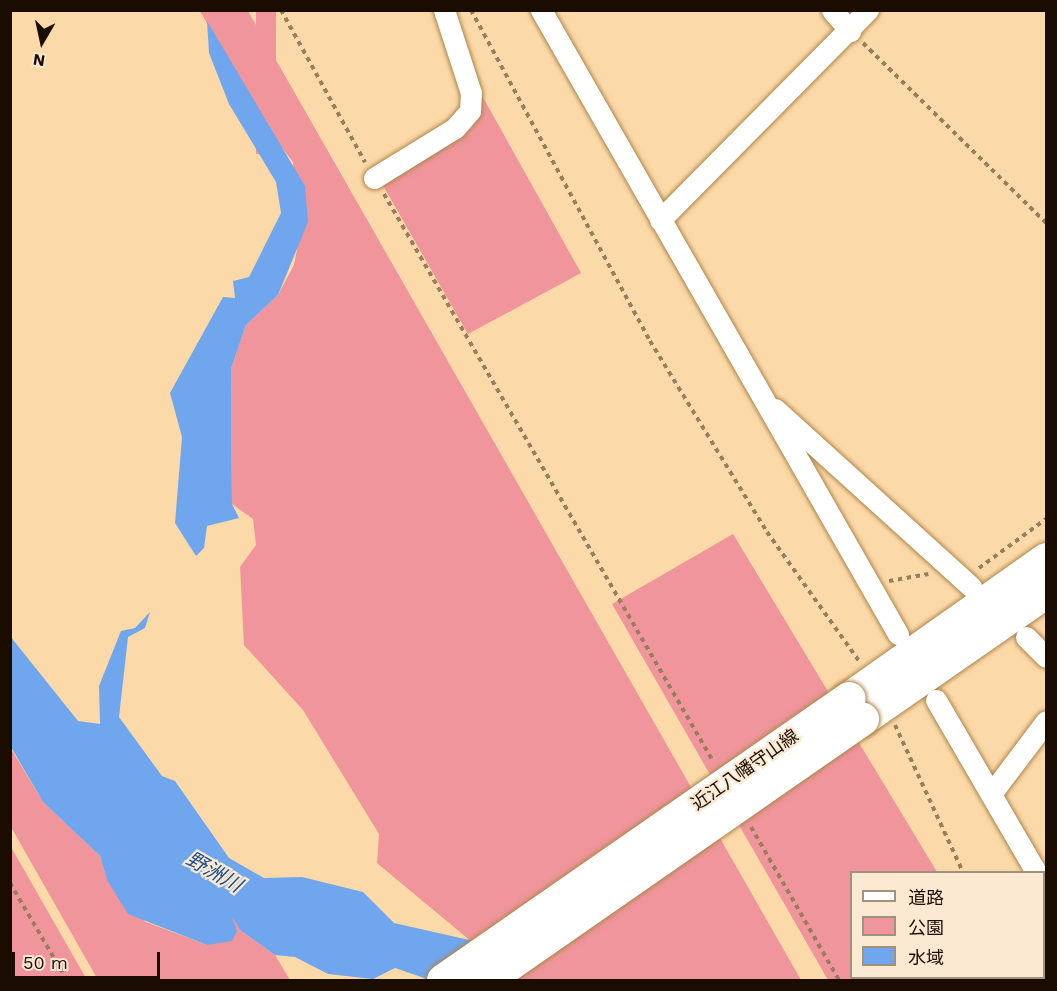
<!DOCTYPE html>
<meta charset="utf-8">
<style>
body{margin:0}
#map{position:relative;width:1057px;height:991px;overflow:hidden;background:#fcd9a8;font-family:"Work Sans","Noto Sans JP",sans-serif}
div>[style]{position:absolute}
.green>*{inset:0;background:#ef959b;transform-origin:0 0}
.water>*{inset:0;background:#70a6ee}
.path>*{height:4px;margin-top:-2px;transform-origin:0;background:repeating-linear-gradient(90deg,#997e5e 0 4.5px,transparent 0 9px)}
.roads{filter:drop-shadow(0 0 2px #ad8549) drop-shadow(0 0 2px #ad8549)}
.minor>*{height:21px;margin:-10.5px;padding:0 10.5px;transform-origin:10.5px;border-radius:10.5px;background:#fff}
.primary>*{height:33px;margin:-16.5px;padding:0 16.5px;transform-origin:16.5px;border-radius:16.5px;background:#fff}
.bridges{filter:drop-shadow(0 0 2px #ad8549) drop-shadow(0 0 2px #ad8549)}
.primary-bridge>*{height:33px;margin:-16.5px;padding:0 16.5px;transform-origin:16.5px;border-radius:16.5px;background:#fff}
span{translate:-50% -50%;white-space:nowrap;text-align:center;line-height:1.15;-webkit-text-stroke:4.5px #fbe9d1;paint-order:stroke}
.street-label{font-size:18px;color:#1b0c00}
.water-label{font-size:20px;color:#1a4e8f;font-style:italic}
.frame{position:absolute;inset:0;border:12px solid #1b0c00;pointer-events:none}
.legend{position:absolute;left:850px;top:871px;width:195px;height:108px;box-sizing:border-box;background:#fbe9d1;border:2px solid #a1917d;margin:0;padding:8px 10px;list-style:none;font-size:18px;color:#1b0c00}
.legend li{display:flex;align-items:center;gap:12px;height:30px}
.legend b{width:30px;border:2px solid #a1917d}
.north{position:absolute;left:12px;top:12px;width:60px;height:60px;-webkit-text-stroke:4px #fbe9d1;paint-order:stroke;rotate:189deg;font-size:16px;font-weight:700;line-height:24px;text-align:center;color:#1b0c00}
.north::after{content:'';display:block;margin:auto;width:21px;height:27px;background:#1b0c00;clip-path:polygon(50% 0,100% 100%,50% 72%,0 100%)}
.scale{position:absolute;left:12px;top:952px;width:148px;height:27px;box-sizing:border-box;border:3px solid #1b0c00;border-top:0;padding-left:8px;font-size:18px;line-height:21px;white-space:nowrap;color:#1b0c00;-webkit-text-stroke:4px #fbe9d1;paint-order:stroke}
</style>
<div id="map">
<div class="green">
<div style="clip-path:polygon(200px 11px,248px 11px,801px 980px,515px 980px,487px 944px,472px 942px,377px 863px,379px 834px,303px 710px,244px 645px,240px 567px,256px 545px,253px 519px,232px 504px,231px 369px,246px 325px,278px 295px,294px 265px,300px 234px,293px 162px,265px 126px)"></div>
<div style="left:256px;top:11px;width:20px;height:143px"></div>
<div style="clip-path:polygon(480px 92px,581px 273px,468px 334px,381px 182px,463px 136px,473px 126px)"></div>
<div style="clip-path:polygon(733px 534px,937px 872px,852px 872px,852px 978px,999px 980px,828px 980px,612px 604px)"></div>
<div style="clip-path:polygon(10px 747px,43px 802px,100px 856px,107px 880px,146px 922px,207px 945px,232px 915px,240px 930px,275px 955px,290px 980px,98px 980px,11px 827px)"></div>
<div style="clip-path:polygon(11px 847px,87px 980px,11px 980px)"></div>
</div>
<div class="water">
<div style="clip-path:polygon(207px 21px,305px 186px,308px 222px,278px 295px,246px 325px,231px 369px,232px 504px,239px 518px,207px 526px,204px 548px,196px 556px,175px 523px,182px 437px,170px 393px,223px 297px,235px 298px,233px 281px,249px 277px,281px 213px,276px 182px,229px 104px,209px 53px)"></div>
<div style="clip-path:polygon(150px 612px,145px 628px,128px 637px,119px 717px,162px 776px,175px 781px,229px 858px,264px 878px,302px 877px,363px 892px,394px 923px,487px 944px,515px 980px,430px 980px,395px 968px,373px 979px,328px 974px,295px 957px,275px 955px,240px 930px,232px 916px,237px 931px,232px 941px,207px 945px,128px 914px,107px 880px,100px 856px,43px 802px,11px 747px,10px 636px,78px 721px,100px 724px,99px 686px,121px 631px,135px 628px)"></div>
</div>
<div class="path">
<div style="left:281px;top:10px;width:174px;rotate:61.1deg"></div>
<div style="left:471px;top:10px;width:376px;rotate:61.6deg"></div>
<div style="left:650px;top:341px;width:224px;rotate:58.5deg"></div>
<div style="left:767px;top:532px;width:158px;rotate:54.5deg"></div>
<div style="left:863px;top:43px;width:257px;rotate:44.5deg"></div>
<div style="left:384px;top:194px;width:656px;rotate:59.88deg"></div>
<div style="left:979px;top:568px;width:83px;rotate:-36.2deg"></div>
<div style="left:889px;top:581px;width:40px;rotate:-10deg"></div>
<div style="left:895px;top:725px;width:162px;rotate:65.2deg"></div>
<div style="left:751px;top:827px;width:177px;rotate:60.1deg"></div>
<div style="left:10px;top:883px;width:113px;rotate:59.6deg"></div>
<div style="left:1025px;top:978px;width:3px;rotate:45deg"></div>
</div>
<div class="roads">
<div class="minor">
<div style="left:541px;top:10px;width:719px;rotate:60.23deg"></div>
<div style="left:832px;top:10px;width:28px;rotate:49deg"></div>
<div style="left:374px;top:178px;width:95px;rotate:-31.7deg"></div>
<div style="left:455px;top:128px;width:23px;rotate:-49deg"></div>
<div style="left:470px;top:111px;width:18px;rotate:-87deg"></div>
<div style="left:471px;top:93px;width:87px;rotate:-108deg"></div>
<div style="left:660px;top:220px;width:296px;rotate:-45.3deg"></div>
<div style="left:775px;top:409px;width:265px;rotate:42.2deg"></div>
<div style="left:1026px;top:637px;width:28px;rotate:45deg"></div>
<div style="left:936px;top:700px;width:199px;rotate:59.8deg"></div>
<div style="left:991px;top:794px;width:91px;rotate:-53deg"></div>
</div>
<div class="primary">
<div style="left:849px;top:698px;width:241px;rotate:-35.2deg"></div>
<div style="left:862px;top:719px;width:224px;rotate:-34.8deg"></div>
</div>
</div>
<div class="bridges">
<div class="primary-bridge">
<div style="left:443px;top:980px;width:494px;rotate:-34.8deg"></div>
<div style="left:486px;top:980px;width:458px;rotate:-34.8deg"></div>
</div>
</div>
<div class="street-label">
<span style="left:745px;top:770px;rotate:-35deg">近江八幡守山線</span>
</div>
<div class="water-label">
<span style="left:214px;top:872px;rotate:30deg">野洲川</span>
</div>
<div class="frame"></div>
<ul class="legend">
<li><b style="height:8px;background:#fff"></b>道路</li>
<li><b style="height:16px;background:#ef959b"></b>公園</li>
<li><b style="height:16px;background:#70a6ee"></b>水域</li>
</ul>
<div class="north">N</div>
<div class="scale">50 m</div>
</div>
